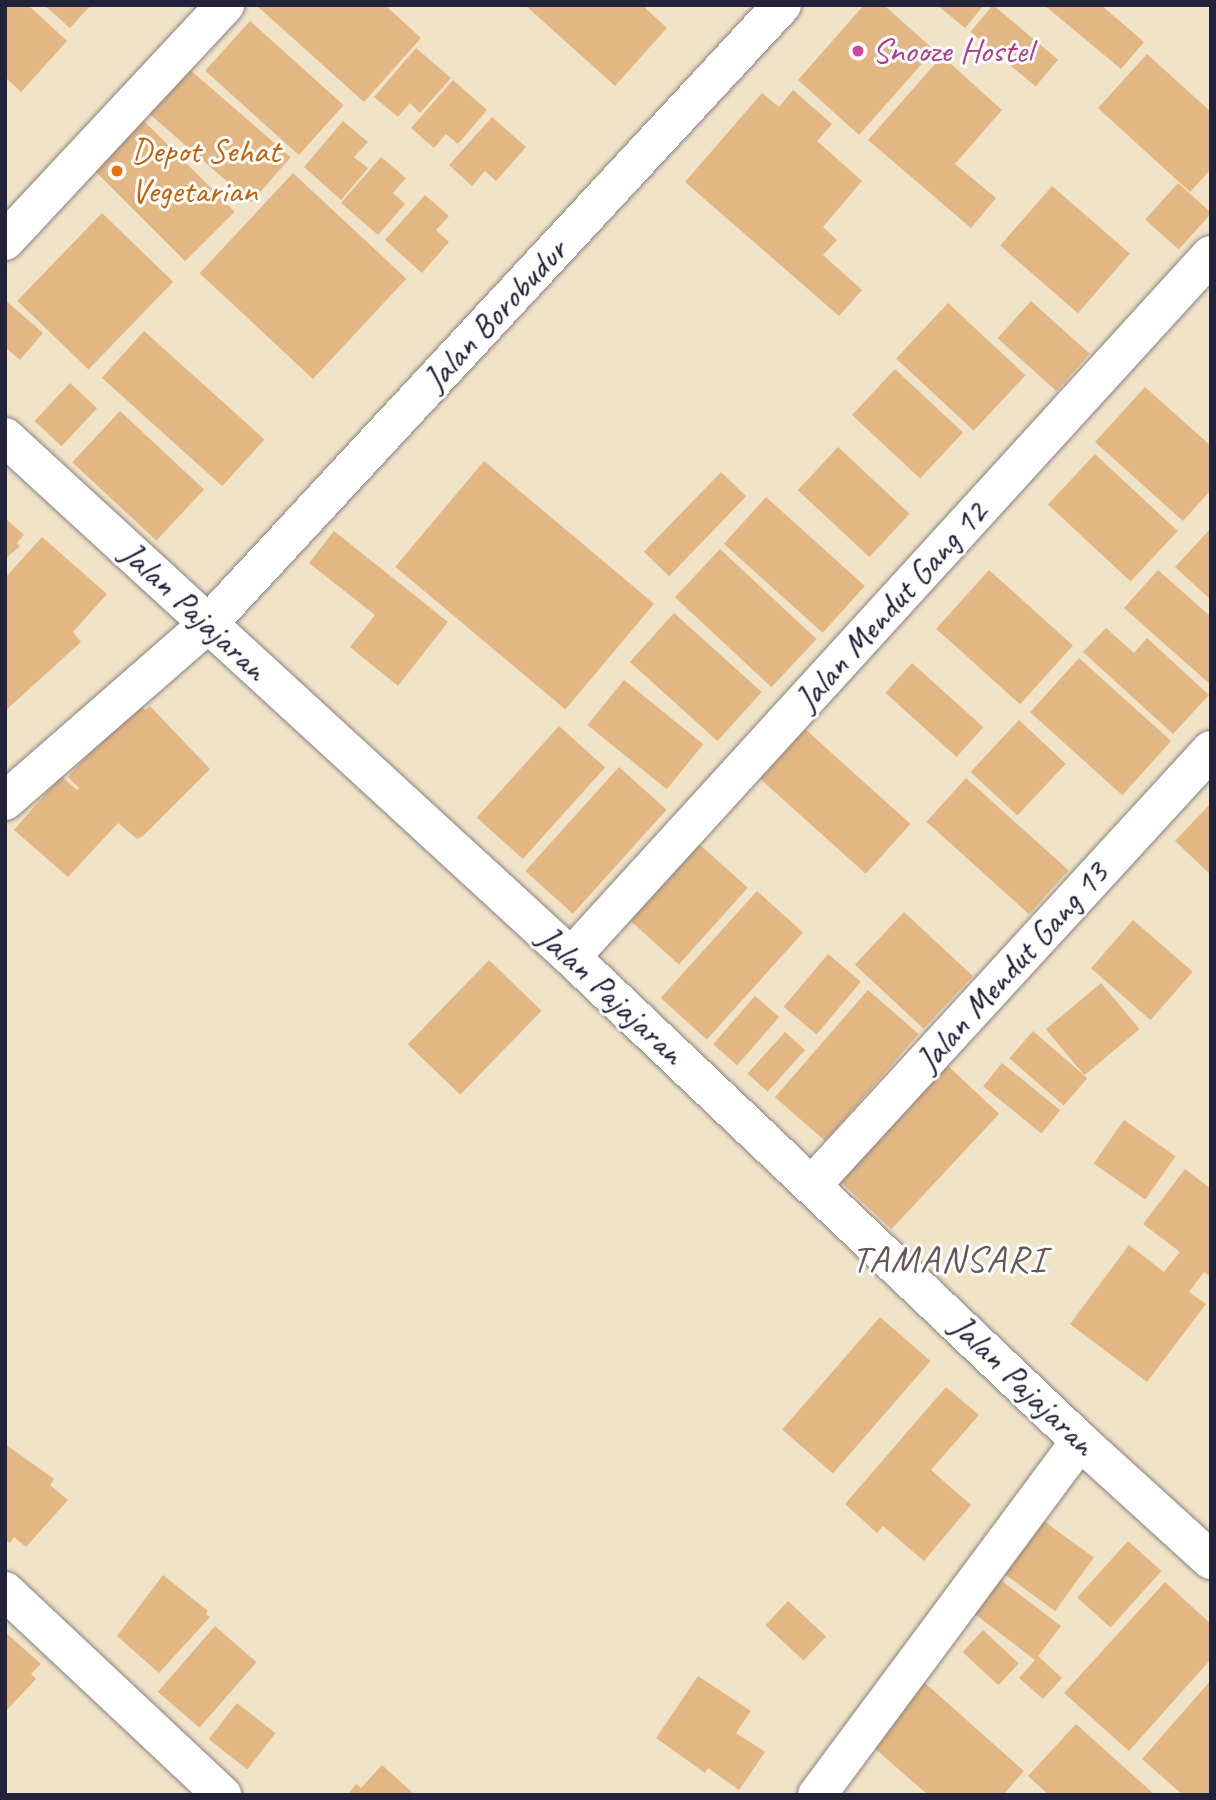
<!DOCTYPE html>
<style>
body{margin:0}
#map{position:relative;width:1216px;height:1800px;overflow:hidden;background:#f1e3c7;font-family:Caveat,sans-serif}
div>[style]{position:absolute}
.building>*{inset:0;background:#e3b783;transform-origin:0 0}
.roads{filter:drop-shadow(0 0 2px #8a8281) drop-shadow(0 0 2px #8a8281)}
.minor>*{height:38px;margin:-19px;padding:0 19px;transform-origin:19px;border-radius:19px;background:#fff}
.dots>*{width:19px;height:19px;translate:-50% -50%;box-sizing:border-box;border:4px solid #fff;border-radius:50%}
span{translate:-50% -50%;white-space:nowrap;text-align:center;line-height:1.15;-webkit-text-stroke:6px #fff;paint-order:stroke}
.hotel-label{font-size:35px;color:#b23c85}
.left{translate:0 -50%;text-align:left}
.food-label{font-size:35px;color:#c56008}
.street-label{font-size:35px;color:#22223b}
.quarter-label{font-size:38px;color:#665654;letter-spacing:2px}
.frame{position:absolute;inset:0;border:7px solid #22223b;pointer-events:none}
</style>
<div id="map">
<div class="building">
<div style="clip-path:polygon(5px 5px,28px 5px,67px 41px,21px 92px,5px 77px)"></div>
<div style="clip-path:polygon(44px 5px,91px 5px,70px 28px)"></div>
<div style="clip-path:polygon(256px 5px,385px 5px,421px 38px,364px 102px)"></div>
<div style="clip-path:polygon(525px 5px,642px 5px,667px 28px,615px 86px)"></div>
<div style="clip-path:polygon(864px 5px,884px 5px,934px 50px,859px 135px,798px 80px)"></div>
<div style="clip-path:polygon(937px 5px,984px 5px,965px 28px)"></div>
<div style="left:993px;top:5px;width:85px;height:35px;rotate:40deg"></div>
<div style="clip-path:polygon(1044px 5px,1101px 5px,1144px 42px,1121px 69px)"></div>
<div style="left:250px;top:21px;width:126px;height:67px;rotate:42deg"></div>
<div style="clip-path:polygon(416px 48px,451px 78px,420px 113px,410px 103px,398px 117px,374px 97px)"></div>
<div style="clip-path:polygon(1147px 54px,1211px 112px,1211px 169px,1190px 192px,1098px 108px)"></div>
<div style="clip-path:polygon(942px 56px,1002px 110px,955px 164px,996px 198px,971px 228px,868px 140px)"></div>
<div style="left:188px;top:68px;width:136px;height:60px;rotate:41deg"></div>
<div style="clip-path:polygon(453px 80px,487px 110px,458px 144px,446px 134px,434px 148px,411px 128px)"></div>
<div style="clip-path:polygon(793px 90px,832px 124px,817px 141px,862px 181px,823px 227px,837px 240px,823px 255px,862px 290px,839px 316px,685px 182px,762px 93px,779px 107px)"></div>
<div style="left:135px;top:112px;width:141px;height:70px;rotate:45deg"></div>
<div style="clip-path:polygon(492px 117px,526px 147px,496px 181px,485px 171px,472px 186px,449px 165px)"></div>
<div style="clip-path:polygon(343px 121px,368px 142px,354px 157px,368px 168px,341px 200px,304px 167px)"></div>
<div style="clip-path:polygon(381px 157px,406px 178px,393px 193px,405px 204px,378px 235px,341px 203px)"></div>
<div style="left:293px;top:173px;width:155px;height:137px;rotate:43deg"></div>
<div style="left:1178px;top:183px;width:45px;height:49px;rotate:42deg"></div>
<div style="left:1052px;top:186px;width:103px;height:79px;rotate:41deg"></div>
<div style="clip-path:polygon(425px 195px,449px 216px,436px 230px,449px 242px,422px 273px,385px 240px)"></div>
<div style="left:102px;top:213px;width:99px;height:122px;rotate:44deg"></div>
<div style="clip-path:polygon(5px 300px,43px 333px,20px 360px,5px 347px)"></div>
<div style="left:1031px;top:301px;width:79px;height:50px;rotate:42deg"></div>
<div style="left:948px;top:303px;width:106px;height:76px;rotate:43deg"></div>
<div style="left:144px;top:331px;width:162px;height:63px;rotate:42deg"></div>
<div style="left:895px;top:369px;width:93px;height:63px;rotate:43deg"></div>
<div style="left:70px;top:383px;width:37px;height:52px;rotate:43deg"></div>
<div style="clip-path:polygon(1145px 387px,1211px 446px,1211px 490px,1183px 521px,1095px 442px)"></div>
<div style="left:120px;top:411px;width:115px;height:70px;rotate:43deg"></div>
<div style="left:838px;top:447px;width:98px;height:59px;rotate:43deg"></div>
<div style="left:1095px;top:454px;width:113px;height:69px;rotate:43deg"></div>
<div style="left:484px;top:461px;width:222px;height:138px;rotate:40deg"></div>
<div style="left:721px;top:472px;width:35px;height:111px;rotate:44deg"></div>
<div style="left:766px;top:497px;width:133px;height:63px;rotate:42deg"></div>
<div style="clip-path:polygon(5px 518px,24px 535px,17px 543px,20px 546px,5px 559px)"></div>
<div style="clip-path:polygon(1211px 528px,1211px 600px,1175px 567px)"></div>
<div style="clip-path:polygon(334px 531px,448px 622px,398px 686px,350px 647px,375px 615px,309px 563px)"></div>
<div style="clip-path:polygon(42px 537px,107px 594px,73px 632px,81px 642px,5px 711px,5px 578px)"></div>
<div style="left:720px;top:549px;width:132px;height:66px;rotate:43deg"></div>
<div style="left:989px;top:570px;width:113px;height:79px;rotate:42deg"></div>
<div style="clip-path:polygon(1158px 570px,1211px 617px,1211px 685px,1124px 608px)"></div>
<div style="left:674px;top:613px;width:118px;height:66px;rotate:42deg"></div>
<div style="clip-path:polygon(1106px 628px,1134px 653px,1147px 638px,1209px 695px,1173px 734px,1083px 652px)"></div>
<div style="left:1079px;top:658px;width:124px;height:73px;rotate:42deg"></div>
<div style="left:912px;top:663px;width:96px;height:40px;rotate:42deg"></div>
<div style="left:624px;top:680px;width:102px;height:58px;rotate:39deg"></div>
<div style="clip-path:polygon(135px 701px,145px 710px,150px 706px,210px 769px,143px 836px,137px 839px,118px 823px,68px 877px,14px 830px,61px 776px,77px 790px,79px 788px,68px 777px)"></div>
<div style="left:1019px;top:720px;width:64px;height:71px;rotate:43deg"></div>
<div style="left:559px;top:726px;width:62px;height:123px;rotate:42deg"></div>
<div style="left:805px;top:729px;width:142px;height:67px;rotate:42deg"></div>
<div style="left:619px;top:767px;width:64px;height:140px;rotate:42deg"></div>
<div style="left:966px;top:778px;width:138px;height:59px;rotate:42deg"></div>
<div style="clip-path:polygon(1211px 803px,1211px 875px,1175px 841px)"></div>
<div style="left:698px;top:843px;width:67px;height:103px;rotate:42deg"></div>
<div style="left:757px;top:891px;width:62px;height:144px;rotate:42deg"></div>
<div style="left:904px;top:912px;width:94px;height:72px;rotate:43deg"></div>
<div style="left:1133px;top:920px;width:79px;height:64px;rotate:41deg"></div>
<div style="left:828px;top:954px;width:43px;height:69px;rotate:40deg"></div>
<div style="left:489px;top:960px;width:73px;height:117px;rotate:44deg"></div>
<div style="left:1101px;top:983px;width:60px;height:72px;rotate:50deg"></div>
<div style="left:868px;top:990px;width:67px;height:142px;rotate:41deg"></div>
<div style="left:755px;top:996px;width:32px;height:64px;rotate:41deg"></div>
<div style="left:1033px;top:1031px;width:72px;height:36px;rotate:41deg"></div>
<div style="left:785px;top:1032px;width:27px;height:56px;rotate:42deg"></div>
<div style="left:1002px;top:1063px;width:75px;height:30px;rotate:39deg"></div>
<div style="left:948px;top:1066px;width:70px;height:158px;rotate:43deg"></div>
<div style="left:1124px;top:1120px;width:63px;height:53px;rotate:35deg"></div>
<div style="clip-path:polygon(1185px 1169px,1211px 1189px,1211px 1277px,1204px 1272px,1189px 1292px,1206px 1304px,1147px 1382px,1070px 1324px,1129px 1245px,1164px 1272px,1180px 1252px,1143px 1224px)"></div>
<div style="left:880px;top:1317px;width:67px;height:149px;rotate:41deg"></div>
<div style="clip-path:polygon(946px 1387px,979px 1415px,931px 1470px,971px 1505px,924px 1561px,883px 1526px,877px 1533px,845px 1504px)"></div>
<div style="clip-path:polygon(5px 1444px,54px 1479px,50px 1485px,68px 1500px,26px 1547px,14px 1537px,10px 1543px,5px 1540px)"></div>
<div style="left:1034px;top:1514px;width:74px;height:66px;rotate:36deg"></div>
<div style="left:1128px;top:1541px;width:45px;height:76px;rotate:42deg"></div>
<div style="clip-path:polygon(990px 1572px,1061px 1626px,1038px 1656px,1062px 1678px,1043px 1699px,1019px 1678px,1035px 1660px,963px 1605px)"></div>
<div style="clip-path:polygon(163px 1575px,208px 1611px,206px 1614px,210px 1617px,159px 1673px,117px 1636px)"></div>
<div style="clip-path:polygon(1165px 1582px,1211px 1624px,1211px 1659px,1129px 1751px,1064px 1693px)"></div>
<div style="left:788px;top:1601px;width:52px;height:33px;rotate:43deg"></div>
<div style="left:215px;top:1626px;width:55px;height:87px;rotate:41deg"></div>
<div style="left:983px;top:1630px;width:49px;height:30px;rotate:43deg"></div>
<div style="clip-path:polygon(5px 1632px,41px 1664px,31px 1674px,36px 1679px,5px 1712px)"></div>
<div style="clip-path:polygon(916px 1675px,1024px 1771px,1003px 1795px,928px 1795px,863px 1738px)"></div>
<div style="clip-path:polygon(698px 1676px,751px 1711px,736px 1733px,765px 1752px,739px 1790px,708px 1768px,705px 1773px,656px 1738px)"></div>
<div style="clip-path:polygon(1211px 1680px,1211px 1795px,1183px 1795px,1142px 1759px)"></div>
<div style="left:237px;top:1703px;width:49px;height:46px;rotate:38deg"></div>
<div style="clip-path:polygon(1076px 1724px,1155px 1795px,1049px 1795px,1028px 1776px)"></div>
<div style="clip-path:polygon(382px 1765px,415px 1795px,347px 1795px,356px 1784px,361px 1788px)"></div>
</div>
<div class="roads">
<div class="minor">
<div style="left:5px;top:241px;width:323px;rotate:-47deg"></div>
<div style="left:5px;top:437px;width:769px;rotate:42.57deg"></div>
<div style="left:571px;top:957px;width:702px;rotate:43.56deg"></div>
<div style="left:1080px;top:1441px;width:177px;rotate:42.3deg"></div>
<div style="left:5px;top:801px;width:269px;rotate:-41.1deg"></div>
<div style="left:208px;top:624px;width:844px;rotate:-47.16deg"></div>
<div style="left:571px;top:957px;width:950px;rotate:-47.65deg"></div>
<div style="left:813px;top:1184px;width:589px;rotate:-47.48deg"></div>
<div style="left:5px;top:1591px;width:298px;rotate:43.2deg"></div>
<div style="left:817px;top:1795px;width:441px;rotate:-53.4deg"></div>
</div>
</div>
<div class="dots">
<div style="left:858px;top:51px;background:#d1479c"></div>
<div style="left:117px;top:171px;background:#e8710a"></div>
</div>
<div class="hotel-label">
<span class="left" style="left:872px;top:51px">Snooze Hostel</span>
</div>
<div class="food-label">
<span class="left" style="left:131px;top:171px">Depot Sehat<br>Vegetarian</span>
</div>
<div class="street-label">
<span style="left:495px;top:315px;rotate:-47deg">Jalan Borobudur</span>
<span style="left:891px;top:606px;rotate:-48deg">Jalan Mendut Gang 12</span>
<span style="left:194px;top:611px;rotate:43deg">Jalan Pajajaran</span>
<span style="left:1012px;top:967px;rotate:-48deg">Jalan Mendut Gang 13</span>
<span style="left:611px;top:995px;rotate:43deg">Jalan Pajajaran</span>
<span style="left:1023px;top:1385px;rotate:44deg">Jalan Pajajaran</span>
</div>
<div class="quarter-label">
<span style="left:949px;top:1259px">TAMANSARI</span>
</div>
<div class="frame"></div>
</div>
